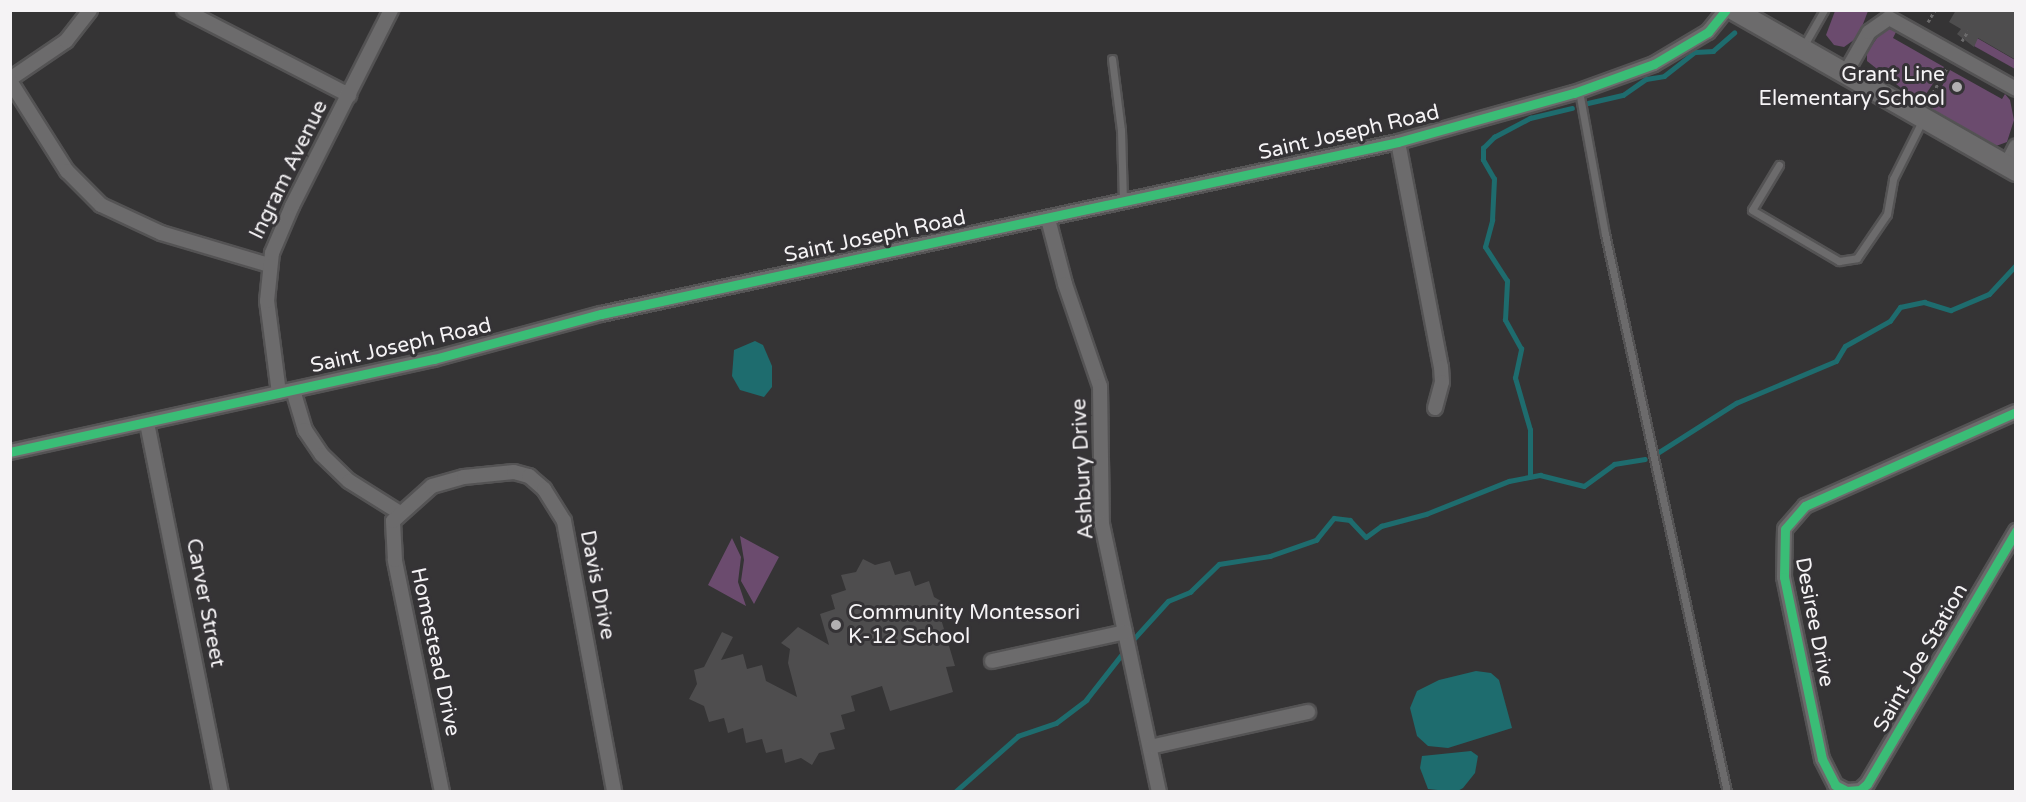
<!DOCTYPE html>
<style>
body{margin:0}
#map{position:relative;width:2026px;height:802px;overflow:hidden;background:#353435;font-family:"Varela Round",sans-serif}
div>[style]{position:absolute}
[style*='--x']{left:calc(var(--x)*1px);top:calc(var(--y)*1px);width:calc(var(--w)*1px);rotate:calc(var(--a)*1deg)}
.green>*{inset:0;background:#6b4b6e}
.water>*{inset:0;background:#1e6c6e}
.stream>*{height:4.5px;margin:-2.25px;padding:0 2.25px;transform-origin:2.25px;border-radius:2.25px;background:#1e6c6e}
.building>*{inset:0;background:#4e4d4e}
.path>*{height:3px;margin-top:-1.5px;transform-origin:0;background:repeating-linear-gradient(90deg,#6b6a6b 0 3px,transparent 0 6px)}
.roads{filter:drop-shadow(2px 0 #545354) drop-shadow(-2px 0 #545354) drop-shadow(0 2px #545354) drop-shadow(0 -2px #545354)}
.lane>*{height:7px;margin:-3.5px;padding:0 3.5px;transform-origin:3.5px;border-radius:3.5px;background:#6c6b6c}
.street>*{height:14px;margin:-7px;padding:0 7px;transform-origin:7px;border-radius:7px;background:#6c6b6c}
.secondary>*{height:20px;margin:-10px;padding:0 10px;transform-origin:10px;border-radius:10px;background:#6c6b6c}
.cycleway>*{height:9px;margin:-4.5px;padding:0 4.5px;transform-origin:4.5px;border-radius:4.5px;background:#3abd76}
.dots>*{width:16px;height:16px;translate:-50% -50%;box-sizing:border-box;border:3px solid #353336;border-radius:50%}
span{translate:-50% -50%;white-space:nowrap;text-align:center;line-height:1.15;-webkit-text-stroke:6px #353336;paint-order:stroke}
.poi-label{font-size:21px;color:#f5f3f5}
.right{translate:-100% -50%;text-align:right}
.left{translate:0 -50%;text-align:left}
.street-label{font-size:21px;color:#f5f3f5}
.frame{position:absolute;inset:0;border:12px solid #f5f3f5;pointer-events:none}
</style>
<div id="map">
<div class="green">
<div style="clip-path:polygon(1835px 11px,1868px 11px,1858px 37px,1844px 47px,1834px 45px,1826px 35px)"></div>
<div style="clip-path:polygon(1885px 27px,1896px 32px,1893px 38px,1944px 67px,1920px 103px,1867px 61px,1867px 52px)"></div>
<div style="clip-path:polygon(1977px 38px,2015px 60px,2015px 69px,1974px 46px)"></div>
<div style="clip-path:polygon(1950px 70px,2002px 99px,2005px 94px,2010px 100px,2014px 120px,2007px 142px,1996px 146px,1931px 109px)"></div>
<div style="clip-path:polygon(740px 536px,779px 557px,754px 604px,741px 581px,744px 560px)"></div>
<div style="clip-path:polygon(732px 538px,741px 557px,738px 582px,746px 606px,708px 585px)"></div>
</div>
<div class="water">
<div style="clip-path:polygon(755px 341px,763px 345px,772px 366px,772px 387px,764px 397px,740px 390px,732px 376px,734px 350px)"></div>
<div style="clip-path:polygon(1476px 671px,1491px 673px,1499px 680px,1512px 728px,1448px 748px,1428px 746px,1417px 736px,1410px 708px,1417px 691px,1439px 680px)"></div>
<div style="clip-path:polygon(1471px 751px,1478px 756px,1475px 773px,1463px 788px,1456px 792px,1428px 789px,1420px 768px,1422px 756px)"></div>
</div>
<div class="stream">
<div style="--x:1588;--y:103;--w:36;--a:-13"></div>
<div style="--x:1623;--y:95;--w:28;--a:-35"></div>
<div style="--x:1646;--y:79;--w:18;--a:-9"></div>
<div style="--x:1664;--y:76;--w:39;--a:-38"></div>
<div style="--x:1695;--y:52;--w:18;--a:-3"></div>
<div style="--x:1713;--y:51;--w:28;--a:-41"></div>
<div style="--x:1656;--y:454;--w:95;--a:-32.5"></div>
<div style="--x:1736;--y:403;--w:108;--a:-22.8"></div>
<div style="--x:1836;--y:361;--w:17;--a:-59"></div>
<div style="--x:1845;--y:346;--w:51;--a:-29.1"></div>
<div style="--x:1890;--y:321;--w:17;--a:-54"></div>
<div style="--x:1900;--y:307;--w:25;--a:-12"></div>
<div style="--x:1924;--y:302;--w:28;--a:17"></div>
<div style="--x:1951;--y:310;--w:41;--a:-22.8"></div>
<div style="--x:1989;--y:294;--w:40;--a:-47"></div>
<div style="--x:1530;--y:477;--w:47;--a:-90"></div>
<div style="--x:1530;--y:430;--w:54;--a:-106.1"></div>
<div style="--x:1515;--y:378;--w:30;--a:-78"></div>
<div style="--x:1521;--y:349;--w:33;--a:-119"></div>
<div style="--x:1505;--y:320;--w:39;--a:-87"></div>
<div style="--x:1507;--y:281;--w:40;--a:-122.9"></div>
<div style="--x:1485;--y:247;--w:28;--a:-75"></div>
<div style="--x:1492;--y:220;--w:41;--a:-87.2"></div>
<div style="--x:1494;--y:179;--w:22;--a:-120"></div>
<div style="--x:1483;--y:160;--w:12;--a:-90"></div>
<div style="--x:1483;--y:148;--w:16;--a:-45"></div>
<div style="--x:1494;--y:137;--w:41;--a:-27.8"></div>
<div style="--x:1530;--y:118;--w:43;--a:-13.4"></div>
<div style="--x:1131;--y:642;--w:55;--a:-47.9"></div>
<div style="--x:1168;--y:601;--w:24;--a:-22"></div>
<div style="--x:1190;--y:592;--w:40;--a:-44"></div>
<div style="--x:1219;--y:564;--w:52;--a:-8.9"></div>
<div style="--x:1270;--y:556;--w:49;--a:-19.2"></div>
<div style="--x:1316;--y:540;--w:28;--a:-51"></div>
<div style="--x:1334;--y:518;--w:16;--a:7"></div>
<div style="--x:1350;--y:520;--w:23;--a:47"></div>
<div style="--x:1366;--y:537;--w:19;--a:-36"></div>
<div style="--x:1381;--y:526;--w:47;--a:-14.9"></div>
<div style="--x:1426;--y:514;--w:89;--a:-21.7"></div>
<div style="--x:1509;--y:481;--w:32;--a:-11"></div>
<div style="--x:1540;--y:475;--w:45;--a:14"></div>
<div style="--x:1584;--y:486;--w:37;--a:-36"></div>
<div style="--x:1614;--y:464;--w:31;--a:-9"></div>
<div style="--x:955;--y:792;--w:84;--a:-41.6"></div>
<div style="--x:1018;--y:736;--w:40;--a:-18.9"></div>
<div style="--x:1056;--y:723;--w:38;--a:-37"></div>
<div style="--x:1086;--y:700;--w:65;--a:-51.9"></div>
</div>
<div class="building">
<div style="clip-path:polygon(1956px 10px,2016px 10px,2016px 60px,1978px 38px,1974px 47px,1957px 34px,1961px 29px,1949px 22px)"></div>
<div style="clip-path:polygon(863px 559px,875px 565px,890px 561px,895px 575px,910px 571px,915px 586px,929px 581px,934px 597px,948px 605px,941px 619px,955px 666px,946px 667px,953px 692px,890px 711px,882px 686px,851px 696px,855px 711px,841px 715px,845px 729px,830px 733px,835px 749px,819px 753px,812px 765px,801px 758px,785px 763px,782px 749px,766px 753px,762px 739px,746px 743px,743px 728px,728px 733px,724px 718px,709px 722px,704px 706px,689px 699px,697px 684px,694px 670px,704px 667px,722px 632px,733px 637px,721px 660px,743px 654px,747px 669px,762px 665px,766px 681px,797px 697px,788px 663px,790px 649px,781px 643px,798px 627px,829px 645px,820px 614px,835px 609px,831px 595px,846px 590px,841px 575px,856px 572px)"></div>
</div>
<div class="path">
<div style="--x:1928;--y:22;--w:14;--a:-60"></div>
<div style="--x:1962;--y:41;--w:12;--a:-59"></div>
<div style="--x:1927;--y:103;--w:40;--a:-60.3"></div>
</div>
<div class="roads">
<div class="lane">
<div style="--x:1803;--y:47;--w:43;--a:-60.4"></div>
<div style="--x:1112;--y:59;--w:72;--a:82.8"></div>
<div style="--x:1121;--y:130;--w:73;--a:88.4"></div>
<div style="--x:1579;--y:91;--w:145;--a:79.7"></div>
<div style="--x:1605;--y:234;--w:571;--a:77.67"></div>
<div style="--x:1779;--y:165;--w:52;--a:121"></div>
<div style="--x:1752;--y:210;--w:101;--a:30.4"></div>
<div style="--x:1839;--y:261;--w:18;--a:-9"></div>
<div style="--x:1857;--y:258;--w:53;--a:-55.7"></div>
<div style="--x:1887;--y:214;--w:36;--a:-80"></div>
<div style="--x:1893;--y:179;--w:65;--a:-63.4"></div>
</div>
<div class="street">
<div style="--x:184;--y:10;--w:186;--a:27.3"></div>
<div style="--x:1845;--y:74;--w:48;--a:-60.3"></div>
<div style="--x:1869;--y:32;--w:24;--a:-35"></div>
<div style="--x:1889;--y:18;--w:145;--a:29.2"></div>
<div style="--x:10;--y:79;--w:68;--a:-34.2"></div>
<div style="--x:66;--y:41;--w:39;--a:-52"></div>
<div style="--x:10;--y:81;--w:107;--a:57.7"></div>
<div style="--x:67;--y:171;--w:48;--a:45"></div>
<div style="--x:101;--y:205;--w:66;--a:25"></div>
<div style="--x:161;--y:233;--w:113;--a:16.5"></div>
<div style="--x:1398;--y:142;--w:229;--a:79.2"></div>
<div style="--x:1441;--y:367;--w:15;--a:86"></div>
<div style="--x:1442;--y:382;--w:27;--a:105"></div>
<div style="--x:2006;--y:166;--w:22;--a:-63"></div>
<div style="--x:1048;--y:219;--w:67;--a:75.3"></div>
<div style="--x:1065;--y:284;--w:108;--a:71.1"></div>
<div style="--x:1100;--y:386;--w:138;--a:89.2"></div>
<div style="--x:1102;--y:524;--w:274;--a:78"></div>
<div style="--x:293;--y:390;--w:42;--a:73.3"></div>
<div style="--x:305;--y:430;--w:30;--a:56"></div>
<div style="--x:322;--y:455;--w:37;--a:44"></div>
<div style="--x:349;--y:481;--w:60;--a:32.1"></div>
<div style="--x:279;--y:393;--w:93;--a:-97.4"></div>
<div style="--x:267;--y:301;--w:48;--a:-84.1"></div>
<div style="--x:272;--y:253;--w:51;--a:-66.9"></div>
<div style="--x:292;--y:206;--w:220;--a:-63.2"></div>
<div style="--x:2016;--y:412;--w:231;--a:156"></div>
<div style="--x:1805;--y:506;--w:30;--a:131"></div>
<div style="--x:1785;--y:529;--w:48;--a:91.2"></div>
<div style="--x:1784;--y:577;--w:186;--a:78.2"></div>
<div style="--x:1822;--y:759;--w:29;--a:63"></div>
<div style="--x:1835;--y:785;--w:13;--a:27"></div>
<div style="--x:1847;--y:791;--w:13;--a:-4"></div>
<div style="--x:1860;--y:790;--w:9;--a:-41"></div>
<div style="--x:1867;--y:784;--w:294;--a:-59.5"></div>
<div style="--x:147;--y:423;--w:376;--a:78.7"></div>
<div style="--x:10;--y:452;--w:434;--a:-12.4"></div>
<div style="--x:434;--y:359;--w:173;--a:-15.1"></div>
<div style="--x:601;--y:314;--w:815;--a:-12.18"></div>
<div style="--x:1398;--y:142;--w:183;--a:-15.6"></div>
<div style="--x:1574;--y:93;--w:85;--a:-19.9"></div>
<div style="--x:1654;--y:64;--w:63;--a:-30.7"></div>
<div style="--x:1708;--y:32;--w:28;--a:-51"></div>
<div style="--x:992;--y:661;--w:136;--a:-12.3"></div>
<div style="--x:1150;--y:747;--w:162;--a:-12.5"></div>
<div style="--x:442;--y:792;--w:237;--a:-101.5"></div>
<div style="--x:395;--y:560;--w:39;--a:-93"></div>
<div style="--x:393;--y:521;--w:52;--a:-41.9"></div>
<div style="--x:432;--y:486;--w:33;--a:-16"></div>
<div style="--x:464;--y:477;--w:50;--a:-5.7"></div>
<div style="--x:514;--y:472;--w:16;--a:15"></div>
<div style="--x:529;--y:476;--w:20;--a:41"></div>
<div style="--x:544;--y:489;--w:38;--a:58"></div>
<div style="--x:564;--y:521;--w:276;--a:79.5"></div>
</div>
<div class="secondary">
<div style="--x:1734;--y:10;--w:325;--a:29.7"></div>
</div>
</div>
<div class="cycleway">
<div style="--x:2016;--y:412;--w:231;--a:156"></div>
<div style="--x:1805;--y:506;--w:30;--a:131"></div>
<div style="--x:1785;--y:529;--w:48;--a:91.2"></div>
<div style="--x:1784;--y:577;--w:186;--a:78.2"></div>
<div style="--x:1822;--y:759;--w:29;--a:63"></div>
<div style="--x:1835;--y:785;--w:13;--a:27"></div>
<div style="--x:1847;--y:791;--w:13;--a:-4"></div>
<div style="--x:1860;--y:790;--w:9;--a:-41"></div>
<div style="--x:1867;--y:784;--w:294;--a:-59.5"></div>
<div style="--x:10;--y:452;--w:434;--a:-12.4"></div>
<div style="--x:434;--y:359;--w:173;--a:-15.1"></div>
<div style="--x:601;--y:314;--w:815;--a:-12.18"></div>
<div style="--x:1398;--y:142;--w:183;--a:-15.6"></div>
<div style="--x:1574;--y:93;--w:85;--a:-19.9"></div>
<div style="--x:1654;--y:64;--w:63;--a:-30.7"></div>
<div style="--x:1708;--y:32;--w:28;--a:-51"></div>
</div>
<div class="dots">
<div style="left:1957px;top:87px;background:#b2b0b2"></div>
<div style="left:836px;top:625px;background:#b2b0b2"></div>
</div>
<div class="poi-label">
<span class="right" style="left:1945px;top:87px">Grant Line<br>Elementary School</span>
<span class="left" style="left:848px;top:625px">Community Montessori<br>K-12 School</span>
</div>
<div class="street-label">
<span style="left:1349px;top:133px;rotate:-13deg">Saint Joseph Road</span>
<span style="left:289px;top:170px;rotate:-64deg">Ingram Avenue</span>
<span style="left:875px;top:237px;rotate:-12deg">Saint Joseph Road</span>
<span style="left:401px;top:346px;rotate:-13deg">Saint Joseph Road</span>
<span style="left:1083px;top:469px;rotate:-93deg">Ashbury Drive</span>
<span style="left:597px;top:585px;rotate:79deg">Davis Drive</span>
<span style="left:205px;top:603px;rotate:79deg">Carver Street</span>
<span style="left:1814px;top:622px;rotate:79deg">Desiree Drive</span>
<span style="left:435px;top:652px;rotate:78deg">Homestead Drive</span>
<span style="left:1921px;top:658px;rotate:-60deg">Saint Joe Station</span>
</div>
<div class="frame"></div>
</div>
